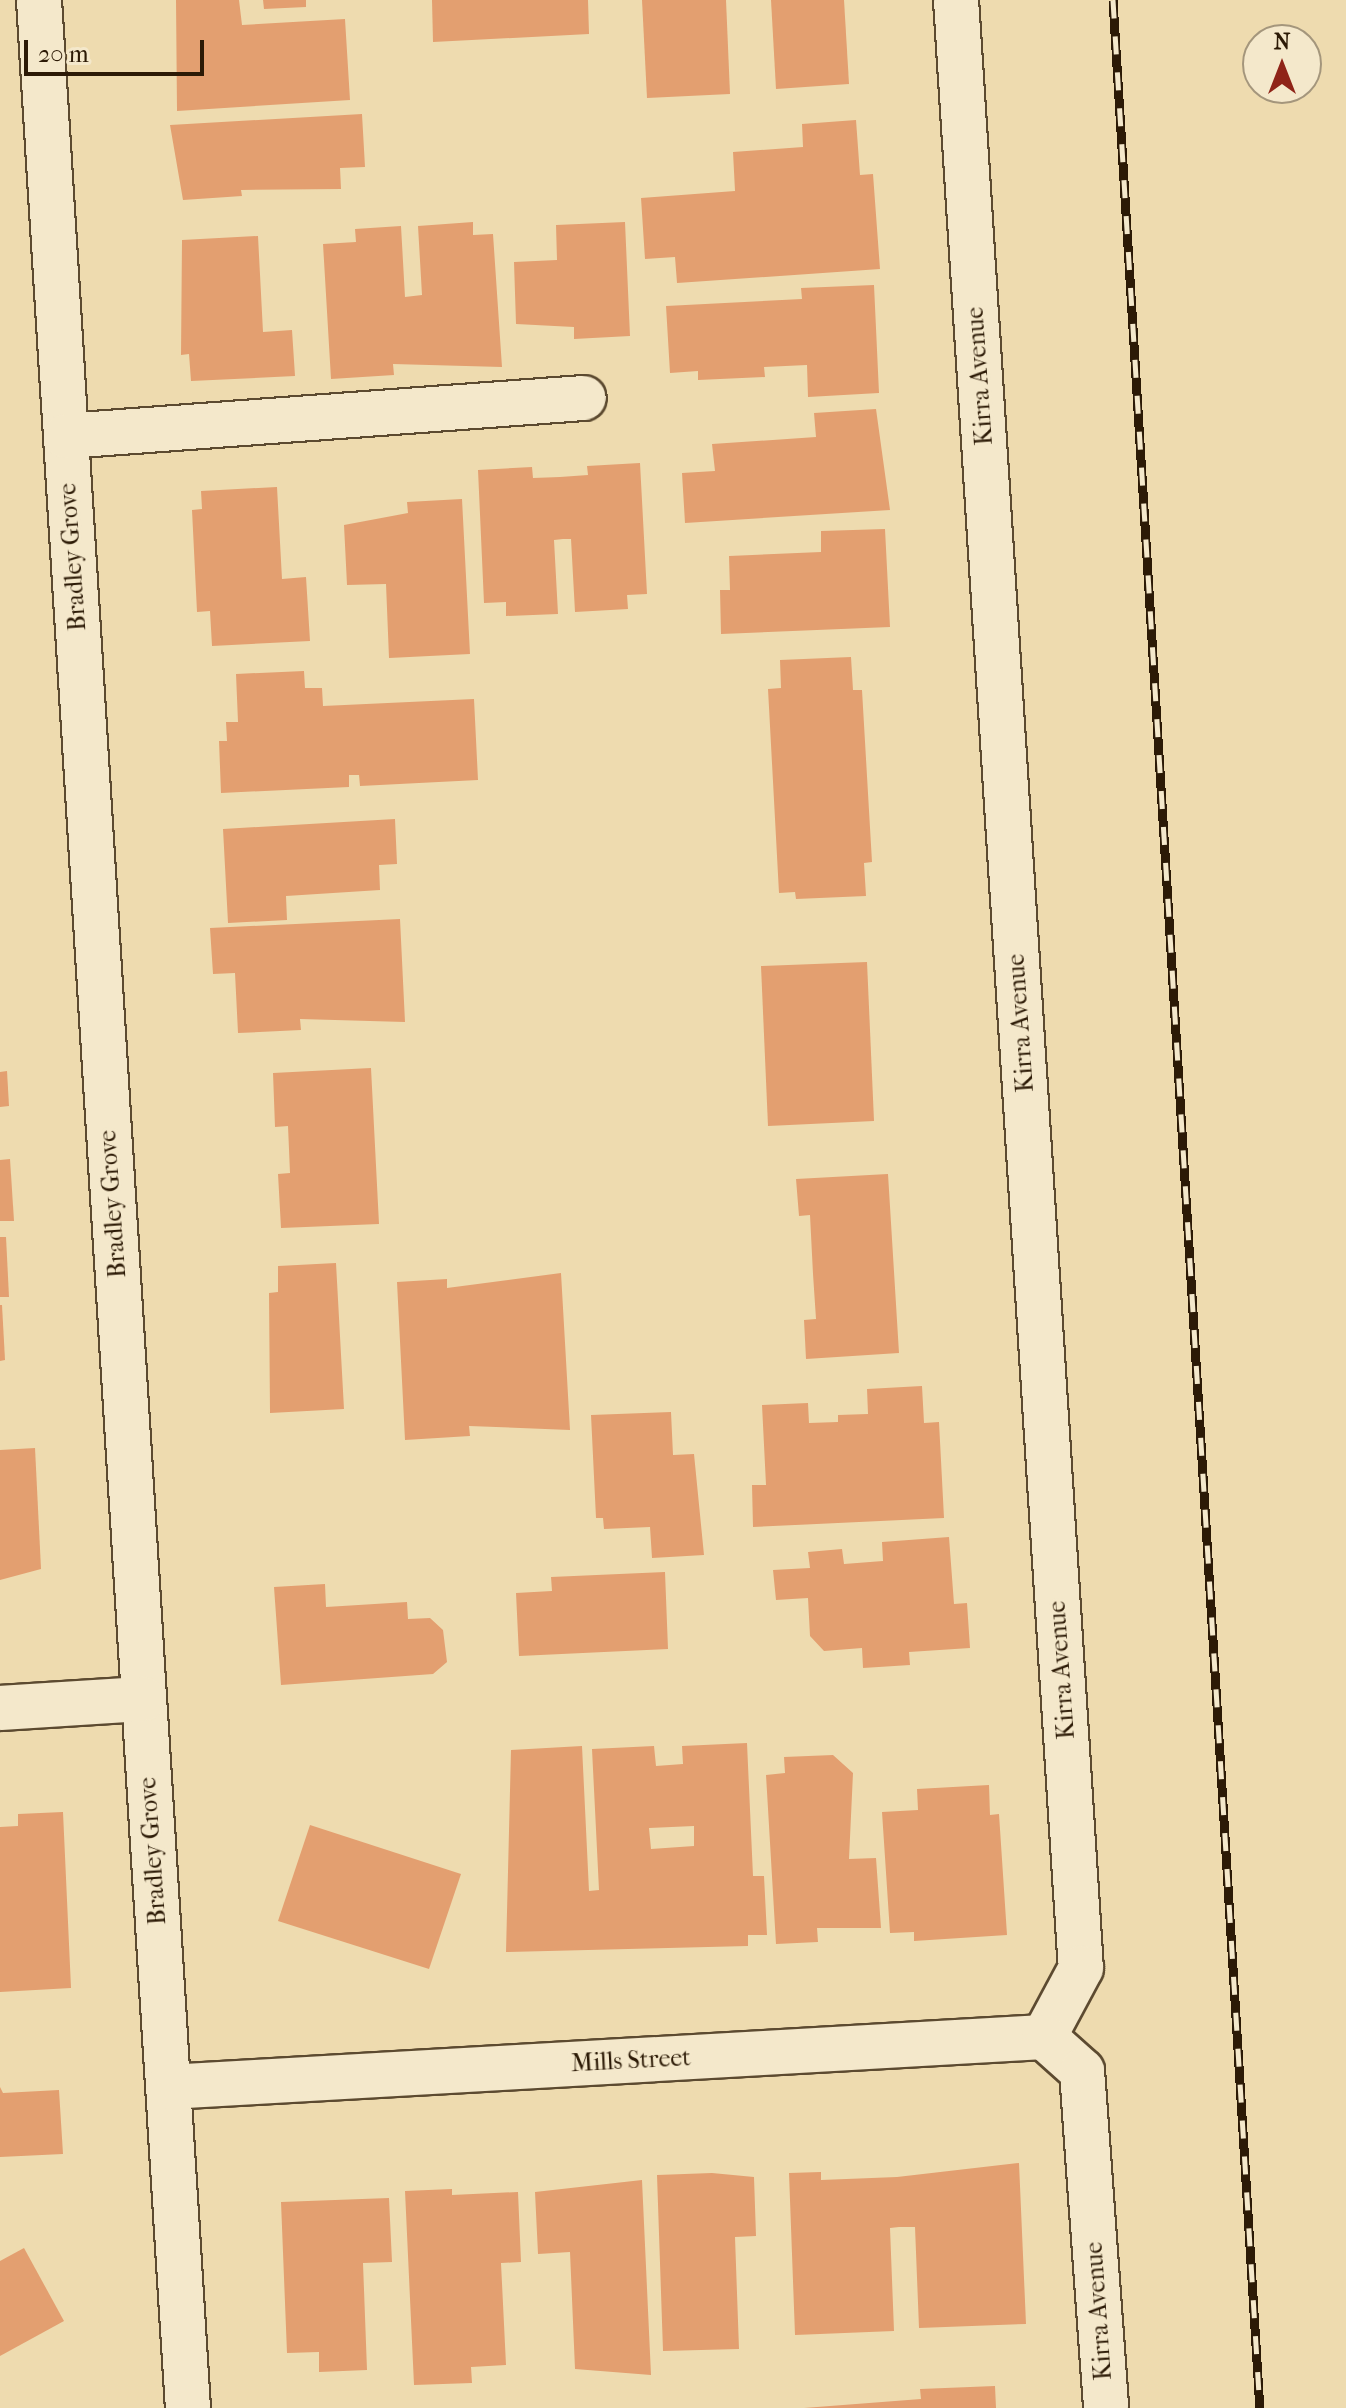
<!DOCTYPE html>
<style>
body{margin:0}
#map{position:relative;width:1346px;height:2408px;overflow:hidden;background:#eedbaf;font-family:"IM FELL French Canon",serif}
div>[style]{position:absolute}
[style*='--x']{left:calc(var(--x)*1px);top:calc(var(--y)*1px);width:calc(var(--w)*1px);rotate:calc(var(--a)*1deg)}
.building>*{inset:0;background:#e39f70}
.roads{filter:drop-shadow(2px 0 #5c4a30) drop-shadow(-2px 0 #5c4a30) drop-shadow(0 2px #5c4a30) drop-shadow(0 -2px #5c4a30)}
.minor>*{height:44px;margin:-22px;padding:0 22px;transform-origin:22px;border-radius:22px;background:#f4e8cb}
.rail>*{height:9px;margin-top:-4.5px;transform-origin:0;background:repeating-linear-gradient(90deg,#f4e8cb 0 18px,#2c1a06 0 36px);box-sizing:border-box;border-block:2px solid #2c1a06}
span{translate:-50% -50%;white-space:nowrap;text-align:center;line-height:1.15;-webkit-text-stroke:6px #f4e8cb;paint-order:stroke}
.street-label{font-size:24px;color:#2c1a06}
.north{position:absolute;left:1242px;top:24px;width:80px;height:80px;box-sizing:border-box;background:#f4e8cb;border:2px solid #a4967c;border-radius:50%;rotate:0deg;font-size:22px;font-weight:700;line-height:32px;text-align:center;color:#2c1a06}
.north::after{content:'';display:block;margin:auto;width:28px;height:36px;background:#8f2418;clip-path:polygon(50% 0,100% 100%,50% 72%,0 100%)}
.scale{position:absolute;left:24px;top:40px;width:180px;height:36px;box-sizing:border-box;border:4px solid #2c1a06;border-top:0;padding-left:10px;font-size:24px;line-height:28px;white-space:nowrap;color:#2c1a06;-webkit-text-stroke:6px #f4e8cb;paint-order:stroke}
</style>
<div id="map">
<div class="building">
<div style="clip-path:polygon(176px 0,239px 0,242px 25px,345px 19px,350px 100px,177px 111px)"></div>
<div style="clip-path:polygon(263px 0,306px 0,306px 7px,264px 9px)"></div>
<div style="clip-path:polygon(432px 0,588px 0,589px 34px,433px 42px)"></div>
<div style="clip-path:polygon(642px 0,726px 0,730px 94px,647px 98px)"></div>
<div style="clip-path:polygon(771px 0,844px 0,849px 84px,776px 89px)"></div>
<div style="clip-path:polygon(362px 114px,365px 167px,340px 168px,341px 189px,241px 190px,242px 196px,183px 200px,170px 125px)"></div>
<div style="clip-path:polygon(856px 120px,860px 175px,873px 174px,880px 269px,677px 283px,675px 257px,645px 259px,641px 198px,735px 191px,733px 152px,803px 147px,802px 124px)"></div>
<div style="clip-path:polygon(473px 222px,473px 235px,493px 234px,502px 367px,393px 364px,394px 375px,331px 379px,323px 244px,356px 242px,355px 229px,401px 226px,405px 297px,422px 295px,418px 226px)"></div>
<div style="clip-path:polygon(625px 222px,630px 336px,574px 339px,574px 327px,516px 324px,514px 262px,557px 260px,556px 225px)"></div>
<div style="clip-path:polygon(258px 236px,263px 332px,292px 330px,295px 376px,191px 381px,189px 354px,181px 355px,182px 240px)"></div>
<div style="clip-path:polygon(874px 285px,879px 393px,808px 397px,807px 365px,764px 367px,765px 377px,698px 380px,698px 371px,670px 373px,666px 306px,802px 299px,801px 288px)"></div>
<div style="clip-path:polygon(876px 409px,890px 510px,685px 523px,682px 473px,715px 471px,712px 444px,816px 437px,814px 413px)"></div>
<div style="clip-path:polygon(640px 463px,647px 594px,627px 595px,628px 609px,575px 612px,571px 539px,563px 539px,554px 540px,558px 614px,506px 616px,506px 602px,484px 603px,478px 470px,532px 467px,533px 478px,560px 477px,588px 475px,587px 466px)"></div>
<div style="clip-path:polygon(277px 487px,282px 579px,306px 577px,310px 641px,212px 646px,210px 611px,197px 612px,192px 510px,202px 509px,201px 491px)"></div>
<div style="clip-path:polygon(462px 499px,470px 654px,389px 658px,386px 584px,347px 585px,344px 525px,408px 513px,407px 502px)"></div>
<div style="clip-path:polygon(885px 529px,890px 627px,721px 634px,720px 590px,730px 590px,729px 556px,821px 552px,821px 531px)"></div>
<div style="clip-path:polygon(851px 657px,853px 690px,862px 690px,872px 862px,864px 863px,866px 896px,796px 899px,795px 892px,779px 893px,768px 689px,781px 688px,780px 660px)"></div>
<div style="clip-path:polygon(304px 671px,305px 688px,322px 688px,323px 706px,474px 699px,478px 780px,360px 786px,359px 775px,349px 775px,349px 787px,221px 793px,219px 741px,227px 741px,226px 722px,238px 722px,236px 674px)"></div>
<div style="clip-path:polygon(395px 819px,397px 864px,379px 865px,380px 890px,286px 896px,287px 920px,228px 923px,223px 829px)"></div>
<div style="clip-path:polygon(400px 919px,405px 1022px,300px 1019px,301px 1030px,238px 1033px,235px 973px,213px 974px,210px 928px)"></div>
<div style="clip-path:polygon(867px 962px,874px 1121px,768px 1126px,761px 966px)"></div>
<div style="clip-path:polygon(371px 1068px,379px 1224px,281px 1228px,278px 1174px,290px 1173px,288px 1126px,275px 1127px,273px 1073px)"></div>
<div style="clip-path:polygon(7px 1071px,9px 1106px,0 1107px,0 1072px)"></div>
<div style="clip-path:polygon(10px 1159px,14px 1221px,0 1221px,0 1160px)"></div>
<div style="clip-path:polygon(888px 1174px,899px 1353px,806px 1359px,804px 1320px,816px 1319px,813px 1274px,810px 1215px,799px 1216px,796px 1179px)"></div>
<div style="clip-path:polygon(0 1237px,6px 1237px,9px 1297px,0 1297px)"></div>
<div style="clip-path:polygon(336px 1263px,344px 1409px,270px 1413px,269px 1293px,278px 1292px,278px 1266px)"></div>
<div style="clip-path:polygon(561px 1273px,570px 1430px,469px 1426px,470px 1436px,405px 1440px,397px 1282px,447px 1279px,447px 1288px)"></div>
<div style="clip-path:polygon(0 1305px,2px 1305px,5px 1360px,0 1361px)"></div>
<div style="clip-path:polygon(922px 1386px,924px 1423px,939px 1422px,944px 1518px,753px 1527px,752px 1485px,766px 1485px,762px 1405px,808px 1403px,809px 1423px,838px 1422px,838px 1415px,868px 1414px,867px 1389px)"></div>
<div style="clip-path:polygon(671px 1412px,673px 1455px,694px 1454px,704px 1555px,652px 1558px,650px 1527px,604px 1529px,603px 1518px,596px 1518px,591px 1415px)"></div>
<div style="clip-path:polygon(35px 1448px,41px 1569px,0 1580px,0 1450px)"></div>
<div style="clip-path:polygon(949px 1537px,954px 1604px,967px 1603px,970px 1648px,909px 1652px,910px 1665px,863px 1668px,862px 1648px,824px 1651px,810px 1636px,808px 1598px,776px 1600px,773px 1570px,810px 1568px,808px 1552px,842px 1549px,844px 1564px,883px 1561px,882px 1542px)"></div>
<div style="clip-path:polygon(665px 1572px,668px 1649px,519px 1656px,516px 1593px,552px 1591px,551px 1577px)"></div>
<div style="clip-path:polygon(325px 1584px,326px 1607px,407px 1602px,408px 1619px,430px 1618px,443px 1630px,447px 1662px,433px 1674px,281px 1685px,274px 1587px)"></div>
<div style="clip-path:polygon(evenodd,747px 1743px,753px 1876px,764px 1876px,767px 1935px,748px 1935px,748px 1946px,506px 1952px,511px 1750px,582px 1746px,589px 1891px,599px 1890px,592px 1749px,654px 1746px,656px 1766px,683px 1764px,682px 1746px,747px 1743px,694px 1826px,694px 1846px,651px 1849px,649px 1828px,694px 1826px)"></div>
<div style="clip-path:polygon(833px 1755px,853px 1773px,849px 1859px,876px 1858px,881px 1928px,817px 1928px,818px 1942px,776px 1944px,766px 1775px,785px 1773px,784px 1757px)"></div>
<div style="clip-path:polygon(989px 1785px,990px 1815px,999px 1814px,1007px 1935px,914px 1941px,914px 1932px,890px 1933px,882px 1812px,918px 1810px,917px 1789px)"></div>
<div style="clip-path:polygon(63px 1812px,71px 1988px,0 1992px,0 1827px,18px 1826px,18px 1814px)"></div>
<div style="clip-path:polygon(310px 1825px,461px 1874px,429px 1969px,278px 1921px)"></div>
<div style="clip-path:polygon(0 2087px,3px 2093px,59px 2090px,63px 2154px,0 2157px)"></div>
<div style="clip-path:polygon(1019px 2163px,1026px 2324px,919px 2328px,915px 2227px,899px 2227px,890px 2228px,894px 2331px,795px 2335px,789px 2173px,821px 2172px,821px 2180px,897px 2177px)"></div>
<div style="clip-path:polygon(712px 2173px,754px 2177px,756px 2236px,735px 2237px,739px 2349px,663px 2351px,657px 2175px)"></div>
<div style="clip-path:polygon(642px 2180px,651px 2375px,575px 2369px,570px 2252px,538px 2254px,535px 2192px)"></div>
<div style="clip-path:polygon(452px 2189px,452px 2195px,518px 2192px,521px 2262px,501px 2263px,506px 2365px,471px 2367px,472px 2383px,414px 2385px,405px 2191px)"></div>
<div style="clip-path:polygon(389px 2198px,392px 2262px,363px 2263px,367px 2370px,319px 2372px,319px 2352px,287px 2353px,281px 2202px)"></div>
<div style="clip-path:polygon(24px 2248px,64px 2321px,0 2356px,0 2261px)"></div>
<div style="clip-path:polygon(995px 2386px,996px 2408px,804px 2408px,921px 2399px,920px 2389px)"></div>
</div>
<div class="roads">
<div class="minor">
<div style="--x:39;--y:0;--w:2413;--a:86.46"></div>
<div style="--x:956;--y:0;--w:1972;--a:86.37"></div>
<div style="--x:1081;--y:1968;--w:78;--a:118.2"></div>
<div style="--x:66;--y:436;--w:519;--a:-4.2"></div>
<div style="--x:0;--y:1708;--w:144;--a:-3.6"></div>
<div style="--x:168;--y:2087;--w:877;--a:-3.27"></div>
<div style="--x:1044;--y:2037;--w:51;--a:41.8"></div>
<div style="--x:1082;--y:2071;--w:338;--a:85.9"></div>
</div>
</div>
<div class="rail">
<div style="--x:1113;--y:0;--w:2412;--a:86.51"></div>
</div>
<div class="street-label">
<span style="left:980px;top:376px;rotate:-94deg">Kirra Avenue</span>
<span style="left:73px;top:557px;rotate:-94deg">Bradley Grove</span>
<span style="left:1021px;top:1023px;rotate:-94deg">Kirra Avenue</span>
<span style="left:113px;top:1204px;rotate:-94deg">Bradley Grove</span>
<span style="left:1062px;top:1670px;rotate:-94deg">Kirra Avenue</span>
<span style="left:153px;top:1851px;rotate:-94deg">Bradley Grove</span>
<span style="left:631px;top:2061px;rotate:-3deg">Mills Street</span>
<span style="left:1099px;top:2311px;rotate:-94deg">Kirra Avenue</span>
</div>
<div class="north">N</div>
<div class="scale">20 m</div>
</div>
